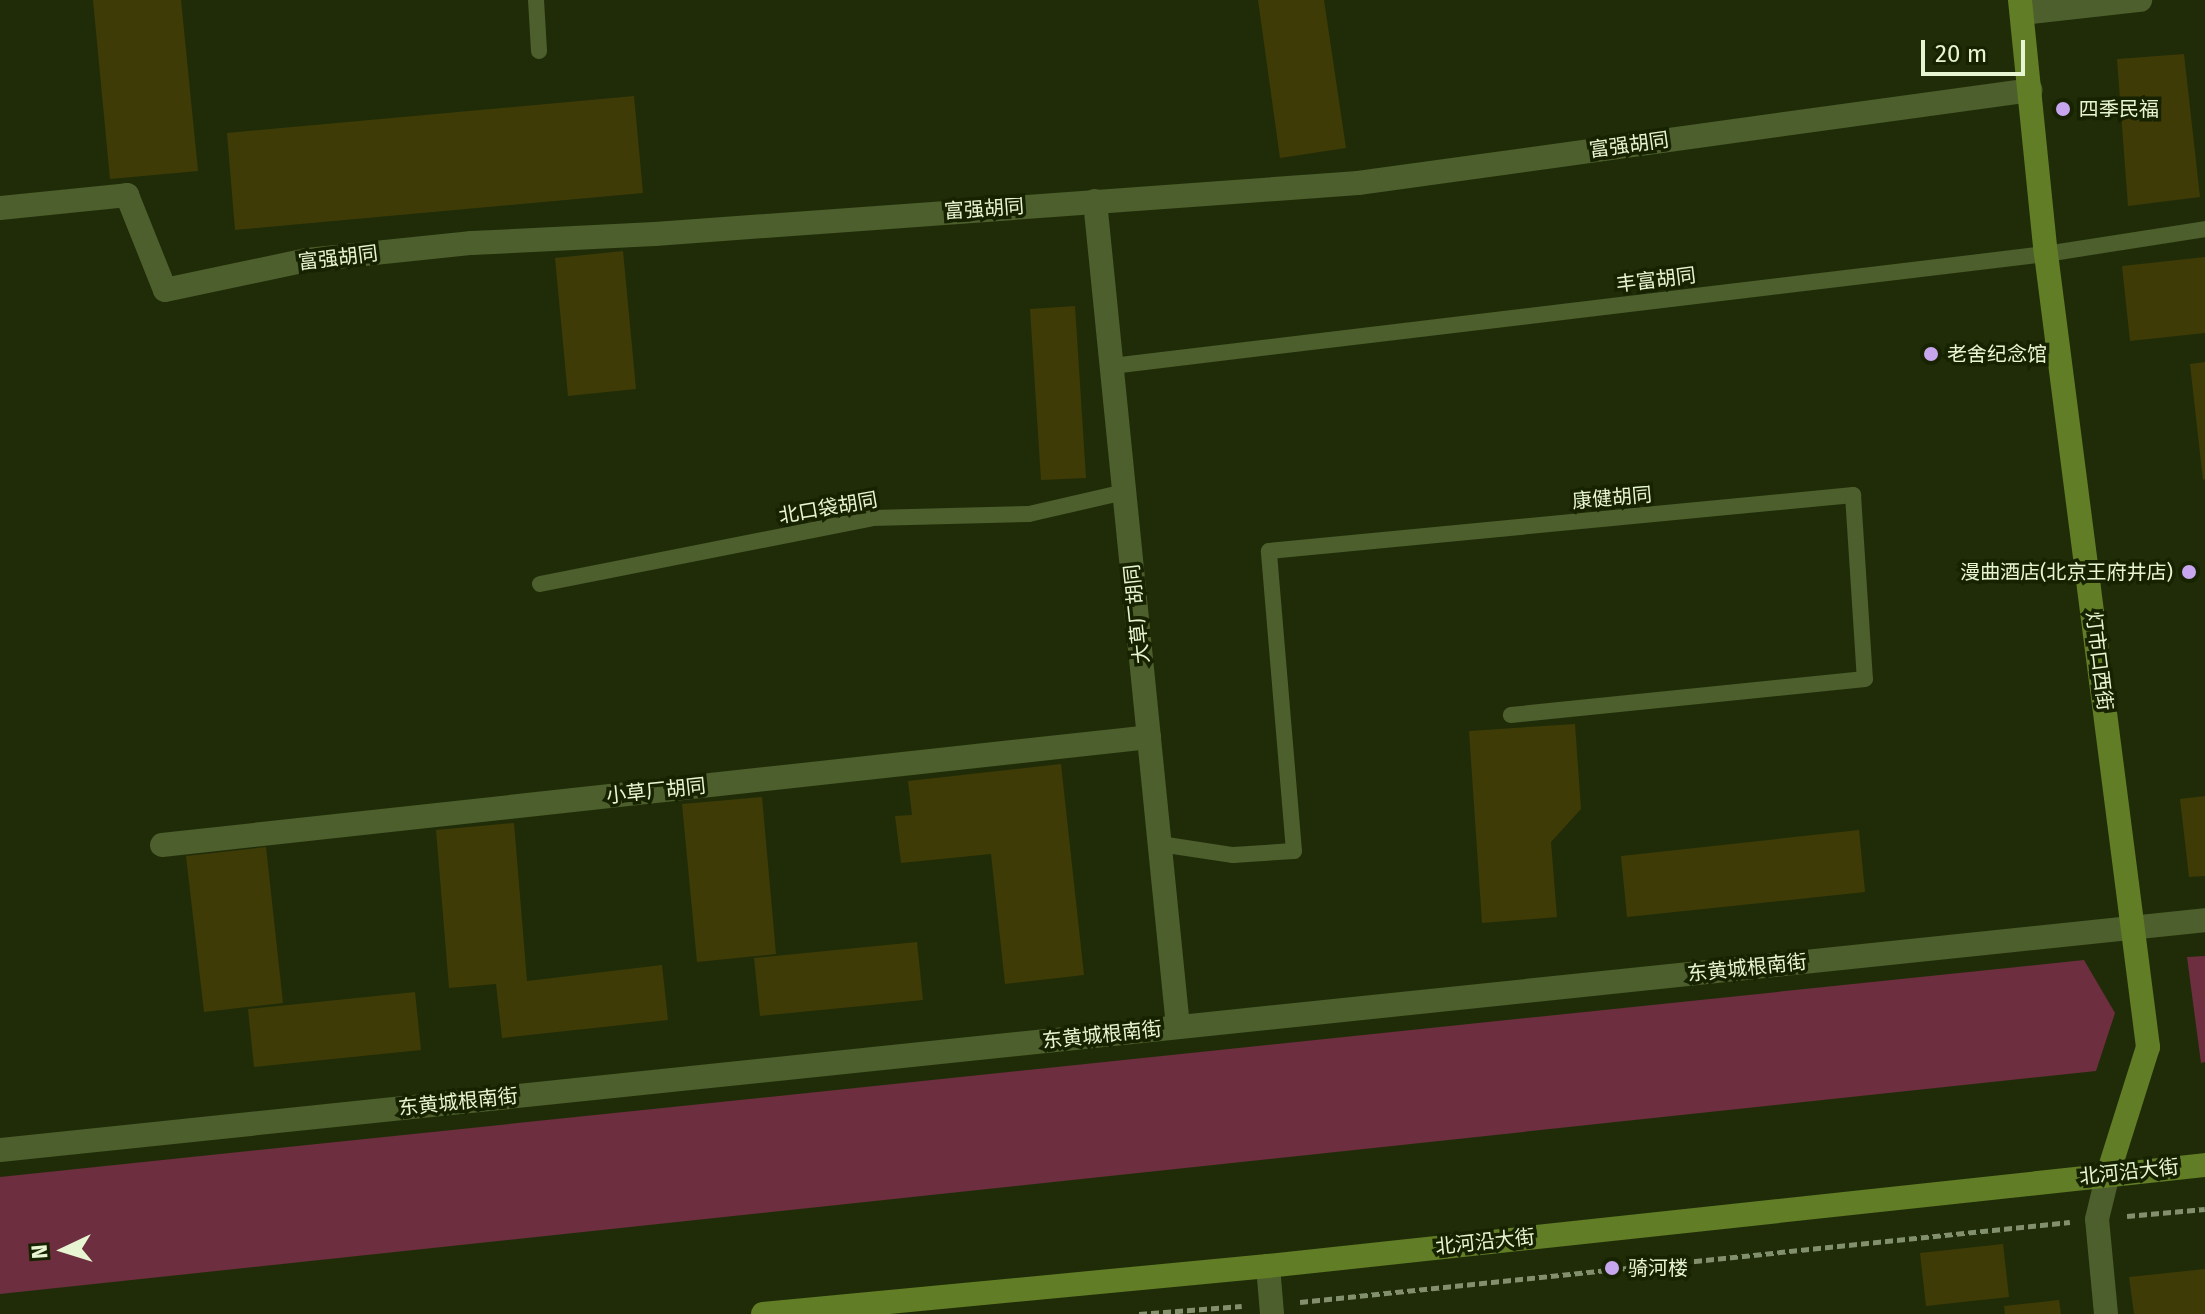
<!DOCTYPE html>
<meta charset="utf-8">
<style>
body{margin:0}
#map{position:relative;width:2205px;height:1314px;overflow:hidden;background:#202c08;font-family:"Fira Sans","Noto Sans SC",sans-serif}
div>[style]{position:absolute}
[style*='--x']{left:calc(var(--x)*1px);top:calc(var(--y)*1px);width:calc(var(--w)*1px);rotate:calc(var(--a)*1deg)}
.green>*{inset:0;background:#6d2e3f}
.building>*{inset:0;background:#3e3b07}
.path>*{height:5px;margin-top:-2.5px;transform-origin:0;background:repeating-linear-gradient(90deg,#83906d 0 8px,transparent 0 12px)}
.lane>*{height:16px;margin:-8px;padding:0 8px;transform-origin:8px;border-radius:8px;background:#4c5f2c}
.street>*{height:24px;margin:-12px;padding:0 12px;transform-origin:12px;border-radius:12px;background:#4c5f2c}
.secondary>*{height:24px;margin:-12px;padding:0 12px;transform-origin:12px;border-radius:12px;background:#617d25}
.dots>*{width:22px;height:22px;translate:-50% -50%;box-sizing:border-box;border:4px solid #172200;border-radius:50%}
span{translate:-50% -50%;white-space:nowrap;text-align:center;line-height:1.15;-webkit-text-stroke:7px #172200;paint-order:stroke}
.poi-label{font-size:20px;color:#e7f5d2}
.left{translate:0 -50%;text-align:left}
.right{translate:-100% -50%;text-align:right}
.street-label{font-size:20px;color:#e7f5d2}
.north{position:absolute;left:24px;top:1210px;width:80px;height:80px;-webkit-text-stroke:6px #172200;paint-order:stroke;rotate:266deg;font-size:22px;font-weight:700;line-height:32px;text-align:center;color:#e7f5d2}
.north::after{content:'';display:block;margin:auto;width:28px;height:36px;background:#e7f5d2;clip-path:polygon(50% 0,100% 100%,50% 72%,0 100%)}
.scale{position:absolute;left:1921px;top:40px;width:104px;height:36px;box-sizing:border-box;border:4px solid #e7f5d2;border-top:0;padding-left:10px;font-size:24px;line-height:28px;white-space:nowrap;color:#e7f5d2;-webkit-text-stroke:6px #172200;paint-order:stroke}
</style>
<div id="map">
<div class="green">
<div style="clip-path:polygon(2205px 956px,2205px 1062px,2201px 1063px,2187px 957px)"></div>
<div style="clip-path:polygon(2084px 960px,2115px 1013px,2096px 1071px,0 1294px,0 1177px)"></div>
</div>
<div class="building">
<div style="clip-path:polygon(93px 0,181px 0,198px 171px,110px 179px)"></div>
<div style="clip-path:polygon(1258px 0,1324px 0,1346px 148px,1280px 158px)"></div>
<div style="clip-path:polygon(2184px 54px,2200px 197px,2128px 206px,2117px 59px)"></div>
<div style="clip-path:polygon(634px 96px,643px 193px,235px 230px,227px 133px)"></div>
<div style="clip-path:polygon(623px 251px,636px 389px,568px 396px,555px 258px)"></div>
<div style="clip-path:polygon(2205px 257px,2205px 333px,2130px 341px,2122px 266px)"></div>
<div style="clip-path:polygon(1075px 306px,1086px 478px,1041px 480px,1030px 309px)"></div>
<div style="clip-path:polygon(2205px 362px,2205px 479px,2203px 480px,2190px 364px)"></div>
<div style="clip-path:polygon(1575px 724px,1581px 809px,1551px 842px,1557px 917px,1482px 923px,1469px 731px)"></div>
<div style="clip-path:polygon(1061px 764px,1084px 975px,1005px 984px,991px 854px,901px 863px,895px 816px,912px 815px,908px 781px)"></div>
<div style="clip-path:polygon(2205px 796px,2205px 876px,2189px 877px,2180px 799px)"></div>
<div style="clip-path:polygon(762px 797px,776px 954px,697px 962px,682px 804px)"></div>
<div style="clip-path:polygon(514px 823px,527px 981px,662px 965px,668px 1020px,502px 1038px,496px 984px,449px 988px,436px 830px)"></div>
<div style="clip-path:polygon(1859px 830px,1865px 892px,1627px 917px,1621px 856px)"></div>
<div style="clip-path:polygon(266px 847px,283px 1003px,204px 1012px,186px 856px)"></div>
<div style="clip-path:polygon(917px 942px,923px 1000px,760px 1016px,754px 958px)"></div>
<div style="clip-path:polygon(415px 992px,421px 1050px,254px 1067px,248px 1009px)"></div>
<div style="clip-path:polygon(2003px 1244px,2009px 1297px,1926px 1306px,1920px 1253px)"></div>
<div style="clip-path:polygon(2205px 1269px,2205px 1314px,2134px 1314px,2129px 1277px)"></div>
<div style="clip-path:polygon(2059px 1300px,2061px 1314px,2005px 1314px,2004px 1306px)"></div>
</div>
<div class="path">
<div style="--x:2127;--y:1216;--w:78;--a:-5.1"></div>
<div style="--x:1300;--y:1302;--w:774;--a:-5.93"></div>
<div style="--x:1139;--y:1314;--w:103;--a:-4.4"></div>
</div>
<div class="lane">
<div style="--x:536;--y:0;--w:51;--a:86.6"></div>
<div style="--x:1112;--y:366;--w:941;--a:-6.84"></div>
<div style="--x:2046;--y:254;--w:161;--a:-8.9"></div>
<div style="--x:540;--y:584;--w:338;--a:-11.2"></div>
<div style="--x:872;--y:518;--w:157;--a:-1.5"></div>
<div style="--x:1029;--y:514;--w:98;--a:-13"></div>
<div style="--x:1160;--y:844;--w:74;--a:8.6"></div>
<div style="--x:1233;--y:855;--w:61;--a:-3.8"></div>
<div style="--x:1294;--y:851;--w:301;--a:-94.8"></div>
<div style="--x:1269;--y:551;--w:587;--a:-5.48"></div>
<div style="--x:1853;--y:495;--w:184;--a:86.3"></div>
<div style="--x:1865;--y:679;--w:356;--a:174.2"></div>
</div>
<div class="street">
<div style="--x:2022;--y:13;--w:119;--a:-6.3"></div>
<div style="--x:1095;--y:201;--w:830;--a:84.26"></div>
<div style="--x:0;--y:208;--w:128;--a:-5.8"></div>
<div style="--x:127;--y:195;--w:102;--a:68.2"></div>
<div style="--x:165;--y:290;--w:145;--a:-11.9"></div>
<div style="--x:307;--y:260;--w:166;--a:-5.9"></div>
<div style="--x:472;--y:243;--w:183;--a:-2.8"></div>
<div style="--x:655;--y:234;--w:705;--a:-4.15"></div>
<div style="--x:1358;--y:183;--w:679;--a:-7.87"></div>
<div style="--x:162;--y:845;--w:993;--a:-6.24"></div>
<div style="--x:0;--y:1150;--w:2217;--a:-5.95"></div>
<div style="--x:1268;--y:1266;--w:48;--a:85.2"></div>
<div style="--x:2106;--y:1314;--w:95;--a:-95.4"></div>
<div style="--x:2097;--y:1219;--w:46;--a:-76.3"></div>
</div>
<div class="secondary">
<div style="--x:2020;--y:0;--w:255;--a:84.2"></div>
<div style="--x:2046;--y:254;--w:800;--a:82.67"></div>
<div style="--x:2148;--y:1047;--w:133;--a:107.5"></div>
<div style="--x:763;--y:1314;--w:507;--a:-5.43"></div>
<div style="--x:1268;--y:1266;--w:942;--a:-6.15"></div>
</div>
<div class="dots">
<div style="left:2063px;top:109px;background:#c8a6ef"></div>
<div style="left:1931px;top:354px;background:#c8a6ef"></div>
<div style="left:2189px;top:572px;background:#c8a6ef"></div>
<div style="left:1612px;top:1268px;background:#c8a6ef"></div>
</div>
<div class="poi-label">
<span class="left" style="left:2079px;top:109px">四季民福</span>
<span class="left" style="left:1947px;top:354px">老舍纪念馆</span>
<span class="right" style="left:2173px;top:572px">漫曲酒店(北京王府井店)</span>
<span class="left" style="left:1628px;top:1268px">骑河楼</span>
</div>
<div class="street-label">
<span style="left:1629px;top:145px;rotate:-8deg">富强胡同</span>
<span style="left:984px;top:209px;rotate:-4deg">富强胡同</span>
<span style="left:338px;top:258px;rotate:-7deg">富强胡同</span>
<span style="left:1656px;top:280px;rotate:-7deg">丰富胡同</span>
<span style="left:1612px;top:498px;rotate:-5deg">康健胡同</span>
<span style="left:828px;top:508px;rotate:-10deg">北口袋胡同</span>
<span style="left:1137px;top:614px;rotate:-96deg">大草厂胡同</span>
<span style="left:2099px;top:661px;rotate:83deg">灯市口西街</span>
<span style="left:656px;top:791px;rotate:-6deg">小草厂胡同</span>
<span style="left:1747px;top:968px;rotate:-6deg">东黄城根南街</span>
<span style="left:1102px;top:1035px;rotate:-6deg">东黄城根南街</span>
<span style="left:458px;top:1102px;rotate:-6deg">东黄城根南街</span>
<span style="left:2129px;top:1172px;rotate:-6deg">北河沿大街</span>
<span style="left:1485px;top:1242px;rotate:-6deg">北河沿大街</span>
</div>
<div class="north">N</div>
<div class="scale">20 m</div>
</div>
